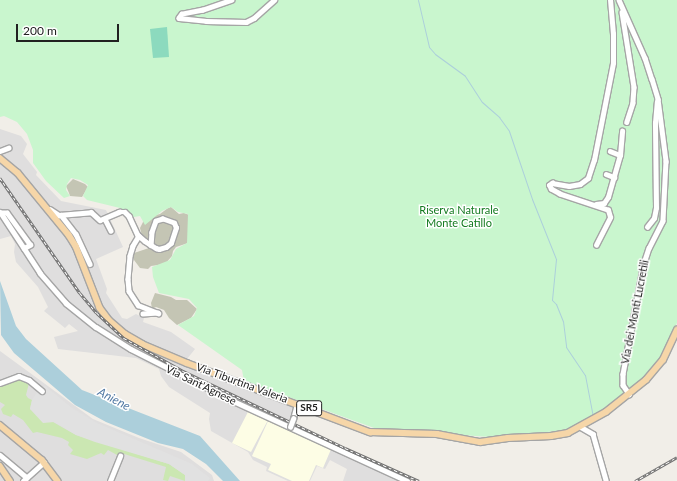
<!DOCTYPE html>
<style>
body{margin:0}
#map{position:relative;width:677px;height:481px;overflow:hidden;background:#f1eee8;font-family:Lato,sans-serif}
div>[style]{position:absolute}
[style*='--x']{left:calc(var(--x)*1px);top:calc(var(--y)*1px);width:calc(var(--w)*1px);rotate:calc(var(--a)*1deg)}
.residential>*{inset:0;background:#dfdede}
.education>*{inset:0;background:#fdfde5}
.construction>*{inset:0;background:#c4c5b4}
.grass>*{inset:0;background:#cbe7b2}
.park>*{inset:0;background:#c9f6ce}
.pitch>*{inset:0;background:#8cdabe}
.parking>*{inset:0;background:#e1e1e1}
.water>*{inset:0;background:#accfdb}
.stream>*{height:1px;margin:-0.5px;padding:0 0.5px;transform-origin:0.5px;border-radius:0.5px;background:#accfdb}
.roads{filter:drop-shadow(1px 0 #a5a5a5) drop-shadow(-1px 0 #a5a5a5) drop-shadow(0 1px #a5a5a5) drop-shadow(0 -1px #a5a5a5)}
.minor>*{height:4.5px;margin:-2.25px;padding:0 2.25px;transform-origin:2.25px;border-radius:2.25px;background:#fff}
.major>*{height:5.5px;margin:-2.75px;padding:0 2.75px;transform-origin:2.75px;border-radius:2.75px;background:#f6d6a8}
.rail>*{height:2.5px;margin-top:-1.25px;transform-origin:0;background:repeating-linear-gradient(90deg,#fff 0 3px,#6f6f6f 0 6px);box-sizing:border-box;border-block:1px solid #6f6f6f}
.bridges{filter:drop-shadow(1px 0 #a5a5a5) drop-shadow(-1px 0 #a5a5a5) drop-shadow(0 1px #a5a5a5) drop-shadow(0 -1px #a5a5a5)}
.minor-bridge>*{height:4.5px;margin:-2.25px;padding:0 2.25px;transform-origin:2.25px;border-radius:2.25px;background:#fff}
span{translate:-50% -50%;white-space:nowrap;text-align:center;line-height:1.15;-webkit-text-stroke:3px #fff;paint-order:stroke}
.shield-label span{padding:1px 3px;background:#fff;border:1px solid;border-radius:3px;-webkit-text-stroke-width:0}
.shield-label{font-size:10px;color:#212121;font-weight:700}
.park-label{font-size:11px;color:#137a1f}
.street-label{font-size:11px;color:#212121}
.water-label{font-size:12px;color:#5078a3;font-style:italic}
.scale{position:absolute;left:16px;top:24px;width:103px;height:18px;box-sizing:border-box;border:2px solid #212121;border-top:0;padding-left:5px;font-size:12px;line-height:14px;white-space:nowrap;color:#212121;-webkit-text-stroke:3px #fff;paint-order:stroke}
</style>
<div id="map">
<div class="residential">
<div style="clip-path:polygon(0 129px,21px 136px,27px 144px,23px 154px,37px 172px,36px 175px,61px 201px,106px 210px,123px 247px,96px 259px,107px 289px,106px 293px,122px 318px,127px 319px,136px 314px,144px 318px,143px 322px,171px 332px,195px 349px,187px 359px,187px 363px,299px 404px,292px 428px,407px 481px,343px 481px,347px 469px,330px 460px,325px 469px,317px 466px,310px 481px,288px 481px,266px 471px,267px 467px,253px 460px,248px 452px,211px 431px,209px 419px,210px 413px,169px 387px,161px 376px,159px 369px,136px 358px,58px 349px,54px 337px,78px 331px,69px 324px,65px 328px,44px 311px,48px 307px,38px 287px,16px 262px,14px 252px,15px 244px,11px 236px,0 239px)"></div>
<div style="clip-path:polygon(0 351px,93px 419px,139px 438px,181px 452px,212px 475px,214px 481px,0 481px)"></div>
</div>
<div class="education">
<div style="clip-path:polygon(249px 410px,268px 420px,251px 452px,232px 443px)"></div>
<div style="clip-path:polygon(269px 419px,332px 447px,323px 468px,316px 465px,309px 481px,292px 481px,268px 470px,271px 464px,252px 456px)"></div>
</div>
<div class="construction">
<div style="clip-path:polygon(73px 179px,85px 184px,88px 187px,82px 197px,70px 196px,69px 193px,66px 186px)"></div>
<div style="clip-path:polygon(171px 207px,179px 214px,184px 213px,189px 215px,188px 243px,176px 247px,173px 251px,172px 256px,165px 264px,151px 266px,148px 269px,140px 268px,134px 260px,134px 253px,149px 248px,146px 239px,142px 236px,140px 228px,144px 220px,148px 217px,160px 214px,168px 208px)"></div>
<div style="clip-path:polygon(155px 293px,171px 297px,176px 300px,187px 300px,197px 309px,191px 318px,177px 325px,169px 318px,164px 310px,156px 307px,152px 309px,151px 303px)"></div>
</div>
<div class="grass">
<div style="clip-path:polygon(17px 379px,29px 383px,26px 395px,28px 398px,32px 400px,30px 409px,76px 435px,169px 464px,185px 475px,185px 481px,170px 476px,168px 481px,163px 480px,166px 467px,121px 453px,117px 455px,108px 450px,104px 455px,101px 453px,87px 459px,70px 454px,73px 450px,68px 445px,69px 442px,62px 438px,37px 432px,33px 433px,23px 420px,13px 414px,11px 417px,3px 414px,1px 409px,5px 405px,0 402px,0 385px)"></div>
</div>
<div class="park">
<div style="clip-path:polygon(0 0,677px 0,677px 323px,657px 364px,641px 381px,613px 404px,569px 430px,490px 437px,377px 429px,244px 381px,242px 370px,178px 325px,194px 316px,197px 308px,189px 299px,159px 293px,153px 277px,152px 267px,170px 260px,176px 249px,187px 243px,188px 214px,178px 212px,171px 207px,162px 211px,145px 225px,140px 216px,134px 217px,120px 208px,87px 200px,83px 196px,88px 185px,80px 180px,71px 178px,67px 184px,66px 190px,70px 196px,64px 198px,46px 181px,33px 163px,33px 150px,27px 134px,17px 122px,4px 116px,0 117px)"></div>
</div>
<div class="pitch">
<div style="clip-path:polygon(167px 27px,169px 57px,153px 58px,150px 29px)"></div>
</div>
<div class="parking">
<div style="clip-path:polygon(45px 386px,72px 408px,97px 423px,192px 464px,210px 478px,208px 481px,185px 481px,185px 475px,169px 464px,95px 442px,76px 435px,54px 422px,43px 423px,30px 409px,32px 400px,38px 391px)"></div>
</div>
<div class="water">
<div style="clip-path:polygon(0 281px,16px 326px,26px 339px,82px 390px,200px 436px,240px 481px,223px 481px,206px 464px,183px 449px,158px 443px,106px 422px,75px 405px,14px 353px,1px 335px)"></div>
</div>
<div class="stream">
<div style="--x:418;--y:0;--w:48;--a:76.8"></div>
<div style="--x:429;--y:47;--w:9;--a:49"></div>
<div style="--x:435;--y:54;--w:37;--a:36"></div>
<div style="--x:465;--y:76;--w:31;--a:57"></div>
<div style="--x:482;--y:102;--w:23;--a:41"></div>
<div style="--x:499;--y:117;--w:17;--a:54"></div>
<div style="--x:509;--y:131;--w:72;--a:71.3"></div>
<div style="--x:532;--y:199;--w:65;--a:68.2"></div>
<div style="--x:556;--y:259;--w:41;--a:95.6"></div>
<div style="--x:552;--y:300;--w:6;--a:45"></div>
<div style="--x:556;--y:304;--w:18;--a:68"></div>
<div style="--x:563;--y:321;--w:26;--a:83"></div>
<div style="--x:566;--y:347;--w:34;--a:56"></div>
<div style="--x:585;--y:375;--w:43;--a:79.2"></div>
</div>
<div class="roads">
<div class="minor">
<div style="--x:232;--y:0;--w:31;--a:161"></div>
<div style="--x:203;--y:10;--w:21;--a:169"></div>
<div style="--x:182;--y:14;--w:5;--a:127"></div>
<div style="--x:179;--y:18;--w:27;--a:6"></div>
<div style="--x:206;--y:21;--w:40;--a:1.4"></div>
<div style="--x:246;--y:22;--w:9;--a:-27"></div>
<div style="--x:254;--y:18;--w:27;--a:-42"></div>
<div style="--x:619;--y:0;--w:64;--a:65.9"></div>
<div style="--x:645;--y:58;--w:22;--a:72"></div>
<div style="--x:652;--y:79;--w:21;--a:73"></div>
<div style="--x:658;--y:99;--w:63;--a:82.6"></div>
<div style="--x:666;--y:161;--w:60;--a:92.9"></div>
<div style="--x:663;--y:221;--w:30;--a:117"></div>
<div style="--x:649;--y:248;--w:16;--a:108"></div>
<div style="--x:644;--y:263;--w:113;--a:100.7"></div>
<div style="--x:623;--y:374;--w:11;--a:90"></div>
<div style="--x:623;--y:385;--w:11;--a:56"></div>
<div style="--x:622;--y:12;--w:76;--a:80.9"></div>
<div style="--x:634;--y:87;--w:16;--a:94"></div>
<div style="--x:633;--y:103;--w:20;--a:108"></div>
<div style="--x:0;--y:151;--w:9;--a:-21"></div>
<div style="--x:610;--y:151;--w:11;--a:22"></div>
<div style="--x:606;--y:174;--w:9;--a:21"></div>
<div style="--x:596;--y:204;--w:8;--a:-7"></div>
<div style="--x:604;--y:203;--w:7;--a:-56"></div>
<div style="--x:608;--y:197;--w:44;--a:-74.1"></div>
<div style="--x:620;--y:155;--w:24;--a:-85"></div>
<div style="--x:50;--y:209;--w:11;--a:34"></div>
<div style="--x:59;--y:215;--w:32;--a:-5"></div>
<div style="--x:91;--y:212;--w:12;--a:42"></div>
<div style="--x:100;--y:220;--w:21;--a:-23"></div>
<div style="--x:119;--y:212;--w:6;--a:0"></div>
<div style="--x:125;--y:212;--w:6;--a:45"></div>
<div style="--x:129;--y:216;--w:21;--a:65"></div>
<div style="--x:138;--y:235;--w:9;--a:41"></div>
<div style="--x:145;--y:241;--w:7;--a:34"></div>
<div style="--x:151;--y:245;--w:6;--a:31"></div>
<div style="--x:156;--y:248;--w:3;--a:18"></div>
<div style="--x:159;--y:249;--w:7;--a:-16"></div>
<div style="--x:166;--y:247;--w:6;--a:-39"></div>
<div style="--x:171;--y:243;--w:16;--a:-72"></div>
<div style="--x:176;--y:228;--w:5;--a:-112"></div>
<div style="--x:174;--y:223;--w:12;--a:-160"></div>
<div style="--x:163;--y:219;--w:7;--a:164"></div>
<div style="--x:156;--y:221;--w:12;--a:110"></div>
<div style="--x:152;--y:232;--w:13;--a:94"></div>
<div style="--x:0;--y:212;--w:1;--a:45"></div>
<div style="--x:1;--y:213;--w:42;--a:56.7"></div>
<div style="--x:24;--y:248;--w:7;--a:-27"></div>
<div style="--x:30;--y:245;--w:39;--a:-126"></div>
<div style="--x:7;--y:213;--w:6;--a:180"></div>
<div style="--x:61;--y:215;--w:24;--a:52"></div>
<div style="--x:76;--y:234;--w:33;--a:65"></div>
<div style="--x:105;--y:219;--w:13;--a:63"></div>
<div style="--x:647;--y:227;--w:11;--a:-52"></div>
<div style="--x:654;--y:218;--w:10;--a:-79"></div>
<div style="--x:656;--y:208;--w:85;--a:-90.7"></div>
<div style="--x:655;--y:123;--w:21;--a:-85"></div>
<div style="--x:139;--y:236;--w:12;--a:121"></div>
<div style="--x:133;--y:246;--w:10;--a:107"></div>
<div style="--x:130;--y:256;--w:23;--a:95"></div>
<div style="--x:128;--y:279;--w:12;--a:85"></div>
<div style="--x:129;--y:291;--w:17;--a:57"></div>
<div style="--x:138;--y:305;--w:22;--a:22"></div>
<div style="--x:158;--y:313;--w:15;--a:176"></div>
<div style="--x:596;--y:245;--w:31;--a:-63"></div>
<div style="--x:610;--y:217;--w:7;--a:-106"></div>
<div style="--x:608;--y:210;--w:51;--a:-161.6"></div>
<div style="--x:560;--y:194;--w:10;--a:-151"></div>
<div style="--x:551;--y:189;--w:4;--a:-117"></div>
<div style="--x:549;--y:185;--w:4;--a:-34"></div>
<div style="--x:552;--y:183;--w:17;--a:10"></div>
<div style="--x:569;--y:186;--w:11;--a:-10"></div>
<div style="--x:580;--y:184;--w:10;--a:-37"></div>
<div style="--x:588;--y:178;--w:19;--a:-72"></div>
<div style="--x:594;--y:160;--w:99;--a:-78.9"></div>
<div style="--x:613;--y:63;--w:29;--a:-90"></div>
<div style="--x:613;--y:34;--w:34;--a:-95"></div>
<div style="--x:24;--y:248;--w:30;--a:57"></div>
<div style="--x:40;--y:273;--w:40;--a:49"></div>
<div style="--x:66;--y:303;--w:38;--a:39"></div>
<div style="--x:96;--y:327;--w:41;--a:32.2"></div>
<div style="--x:131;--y:349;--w:110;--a:27"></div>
<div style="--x:229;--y:399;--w:196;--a:24.7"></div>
<div style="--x:0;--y:383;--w:20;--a:-20"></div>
<div style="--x:19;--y:376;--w:11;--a:22"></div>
<div style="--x:29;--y:380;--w:17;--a:40"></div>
<div style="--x:293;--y:419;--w:16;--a:-75"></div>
<div style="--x:581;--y:427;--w:14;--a:30"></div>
<div style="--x:593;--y:434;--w:48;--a:74.2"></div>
<div style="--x:0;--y:455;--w:35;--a:40"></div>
<div style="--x:23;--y:481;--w:28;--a:-42"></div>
<div style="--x:110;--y:481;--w:27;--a:-68"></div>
</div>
<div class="major">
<div style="--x:0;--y:158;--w:23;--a:40"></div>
<div style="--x:18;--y:173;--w:80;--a:50.6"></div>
<div style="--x:69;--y:235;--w:13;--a:58"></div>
<div style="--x:76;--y:246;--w:66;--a:68.8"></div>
<div style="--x:100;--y:308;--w:15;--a:53"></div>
<div style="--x:109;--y:320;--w:21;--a:41"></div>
<div style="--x:125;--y:334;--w:20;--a:30"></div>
<div style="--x:142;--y:344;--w:49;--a:22.9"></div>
<div style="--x:187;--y:363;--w:196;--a:20.7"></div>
<div style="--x:370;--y:432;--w:67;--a:1.7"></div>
<div style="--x:437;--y:434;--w:44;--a:10.5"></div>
<div style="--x:480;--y:442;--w:28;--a:-8"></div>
<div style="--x:508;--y:438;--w:43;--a:-2.7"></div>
<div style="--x:551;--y:436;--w:17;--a:-10"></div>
<div style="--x:568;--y:433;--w:43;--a:-28.9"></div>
<div style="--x:606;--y:412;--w:51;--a:-38.7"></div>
<div style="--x:646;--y:380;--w:26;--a:-50"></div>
<div style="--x:663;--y:360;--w:33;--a:-65"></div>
<div style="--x:0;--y:425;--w:55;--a:39.8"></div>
<div style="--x:42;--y:460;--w:26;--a:53"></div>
<div style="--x:0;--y:466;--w:18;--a:56"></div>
</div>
</div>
<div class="rail">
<div style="--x:0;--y:178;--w:140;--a:55.2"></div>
<div style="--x:80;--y:293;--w:26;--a:50"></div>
<div style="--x:97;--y:313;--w:37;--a:43"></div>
<div style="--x:124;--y:338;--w:68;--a:29.2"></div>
<div style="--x:183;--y:371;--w:179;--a:25.4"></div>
<div style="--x:345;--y:448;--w:81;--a:24"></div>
<div style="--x:635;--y:481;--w:48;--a:-29.7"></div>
</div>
<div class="bridges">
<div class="minor-bridge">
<div style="--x:290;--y:427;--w:9;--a:-69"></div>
</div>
</div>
<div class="shield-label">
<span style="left:309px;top:408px">SR5</span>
</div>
<div class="park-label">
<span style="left:459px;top:217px">Riserva Naturale<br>Monte Catillo</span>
</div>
<div class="street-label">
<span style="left:635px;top:312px;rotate:-79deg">Via dei Monti Lucretili</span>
<span style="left:242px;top:383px;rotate:20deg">Via Tiburtina Valeria</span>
<span style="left:201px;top:385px;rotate:26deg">Via Sant'Agnese</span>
</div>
<div class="water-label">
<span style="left:114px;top:399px;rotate:28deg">Aniene</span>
</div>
<div class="scale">200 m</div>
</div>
